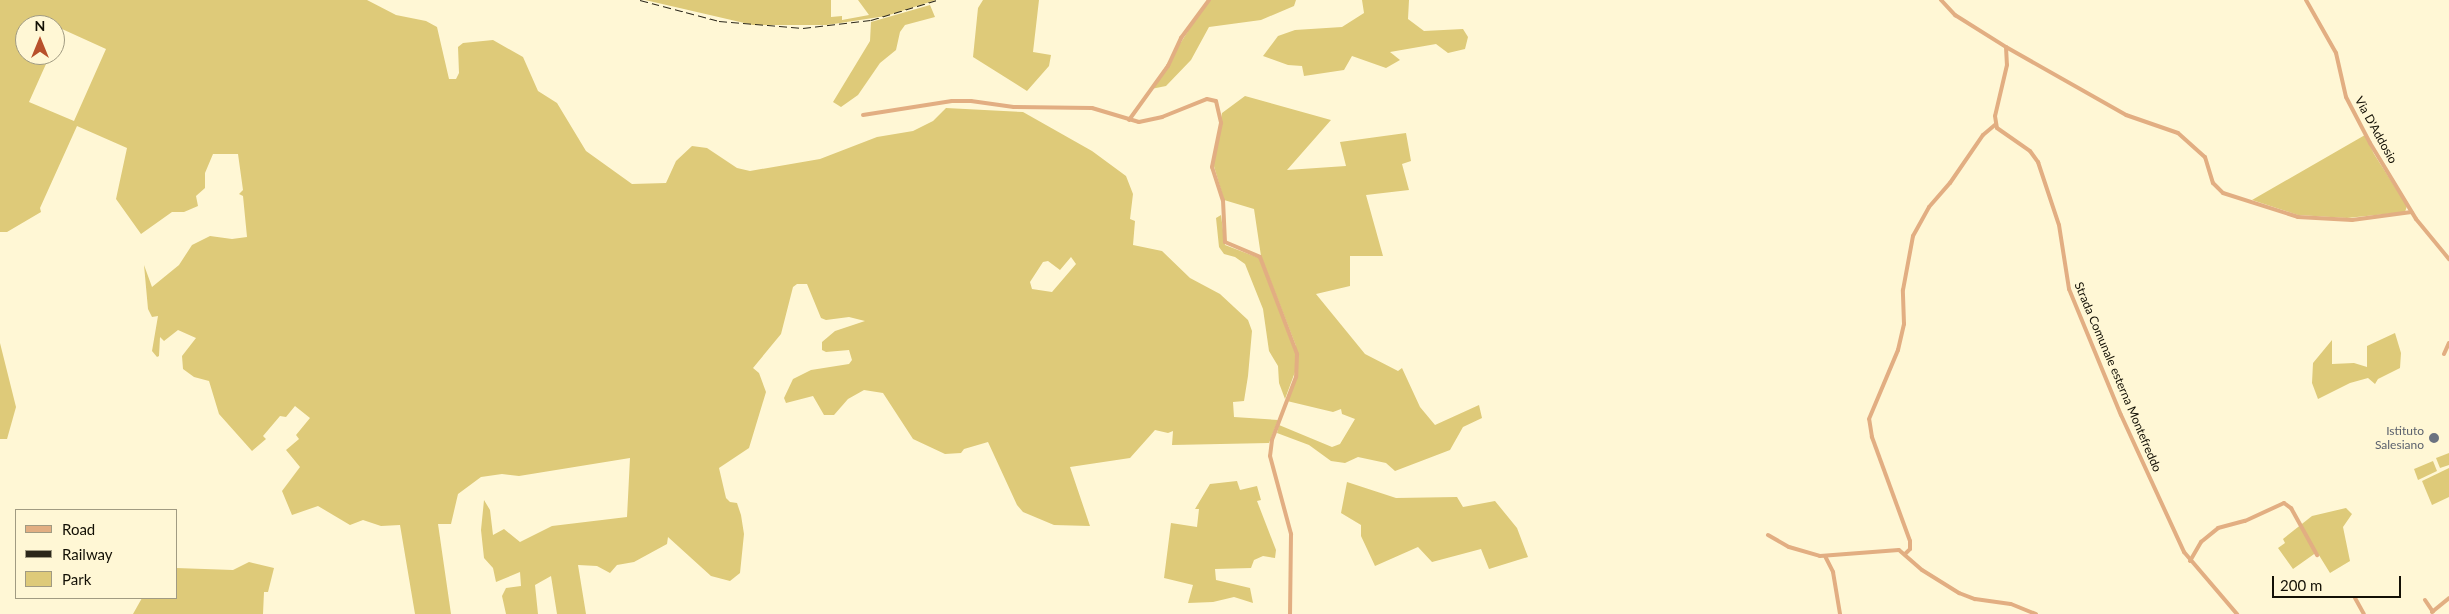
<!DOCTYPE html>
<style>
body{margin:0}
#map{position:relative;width:2449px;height:614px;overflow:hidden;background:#fff7d5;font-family:Lato,sans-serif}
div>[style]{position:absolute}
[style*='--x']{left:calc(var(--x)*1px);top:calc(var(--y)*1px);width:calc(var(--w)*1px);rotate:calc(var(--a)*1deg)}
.green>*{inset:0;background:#deca79}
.minor>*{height:4px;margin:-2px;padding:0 2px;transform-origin:2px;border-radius:2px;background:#e2ae82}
.rail>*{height:1px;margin-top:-0.5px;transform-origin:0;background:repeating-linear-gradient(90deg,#2b271a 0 8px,transparent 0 12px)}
.dots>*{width:14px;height:14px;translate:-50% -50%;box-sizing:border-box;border:2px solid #fff7d5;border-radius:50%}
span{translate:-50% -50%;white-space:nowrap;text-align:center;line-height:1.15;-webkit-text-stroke:5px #fff7d5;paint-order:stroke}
.street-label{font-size:12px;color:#131005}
.worship-label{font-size:12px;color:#5b616d}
.right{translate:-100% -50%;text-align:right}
.legend{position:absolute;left:15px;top:509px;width:162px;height:90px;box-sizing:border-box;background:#fff7d5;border:1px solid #a19b82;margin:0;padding:6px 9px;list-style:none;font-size:15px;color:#131005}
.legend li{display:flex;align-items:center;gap:10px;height:25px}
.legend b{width:25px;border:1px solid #a19b82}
.north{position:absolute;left:15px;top:15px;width:50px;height:50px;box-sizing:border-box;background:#fff7d5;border:1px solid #a19b82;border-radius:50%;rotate:0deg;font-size:14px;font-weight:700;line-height:20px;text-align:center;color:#131005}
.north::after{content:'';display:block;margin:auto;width:18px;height:22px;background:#b8502b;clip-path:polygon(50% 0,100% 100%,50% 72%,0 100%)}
.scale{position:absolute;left:2272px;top:576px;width:129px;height:22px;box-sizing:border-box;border:2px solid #131005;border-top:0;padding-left:6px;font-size:15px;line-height:18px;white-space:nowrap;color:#131005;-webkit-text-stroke:4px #fff7d5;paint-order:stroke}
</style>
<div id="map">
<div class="green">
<div style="clip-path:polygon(evenodd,0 0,367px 0,396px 15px,426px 21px,437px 27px,449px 79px,456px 79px,459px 73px,458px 47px,463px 43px,493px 40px,523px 57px,538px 91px,557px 103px,586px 151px,632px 184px,666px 183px,676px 161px,692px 146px,707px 148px,737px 168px,750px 171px,820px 159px,877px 137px,913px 131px,933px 121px,946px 108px,1023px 112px,1092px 151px,1126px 176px,1133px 194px,1130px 219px,1135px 221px,1133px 245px,1162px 251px,1190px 278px,1220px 294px,1248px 320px,1252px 331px,1248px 376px,1244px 401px,1233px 402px,1234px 417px,1278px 420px,1269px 443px,1172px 445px,1173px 431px,1168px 433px,1155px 430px,1130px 458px,1070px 467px,1090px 526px,1054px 525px,1023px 512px,1017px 505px,988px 442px,964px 449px,961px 453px,945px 454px,913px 439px,883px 393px,864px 390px,848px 399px,834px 415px,824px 415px,813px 396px,786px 403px,784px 398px,793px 379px,811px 370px,849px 364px,852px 360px,849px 350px,826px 352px,822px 350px,822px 342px,835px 331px,865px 321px,849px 317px,826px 320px,821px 318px,807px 284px,797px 284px,793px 287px,781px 334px,753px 368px,759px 373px,766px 392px,749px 448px,719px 468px,726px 498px,730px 502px,737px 503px,741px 515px,744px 534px,740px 573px,730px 581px,711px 576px,668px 537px,667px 544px,634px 562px,617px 565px,610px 573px,597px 566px,578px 565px,586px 614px,557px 614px,551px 576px,535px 585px,538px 614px,506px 614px,502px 596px,506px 588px,521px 586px,520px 572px,496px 582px,493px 568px,484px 558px,481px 530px,484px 500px,490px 510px,493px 535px,504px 529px,520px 542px,552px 526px,627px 517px,630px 458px,519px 476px,502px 474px,481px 477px,458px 494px,451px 524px,438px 524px,451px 614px,415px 614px,400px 525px,381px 526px,363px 520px,350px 525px,318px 506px,292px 515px,282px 491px,300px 467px,286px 450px,299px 439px,296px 435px,310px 418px,295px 406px,286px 417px,280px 416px,263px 436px,266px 439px,252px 451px,219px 414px,209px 381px,194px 377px,183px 369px,182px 356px,196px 338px,178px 330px,164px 341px,160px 337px,159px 356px,157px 357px,152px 351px,158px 316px,152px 317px,148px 309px,144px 265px,152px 287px,179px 265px,192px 245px,210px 236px,232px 239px,247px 237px,243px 196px,239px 194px,243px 190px,238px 154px,213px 154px,205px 173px,205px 188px,196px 196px,198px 206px,184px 212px,172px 212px,141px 234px,116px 199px,127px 148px,77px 126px,40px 208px,41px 212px,7px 232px,0 232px,0 0,25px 25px,55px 25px,55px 44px,62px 29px,106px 49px,74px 121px,29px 102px,50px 55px,25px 55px,25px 25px,0 0,1071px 257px,1076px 264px,1052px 292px,1032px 289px,1030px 282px,1043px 262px,1048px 261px,1060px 270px,1071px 257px)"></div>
<div style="clip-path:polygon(645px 0,831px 0,831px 17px,842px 16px,842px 20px,869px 15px,858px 0,936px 0,886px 16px,827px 25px,753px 25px)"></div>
<div style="clip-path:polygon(983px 0,1039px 0,1033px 52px,1051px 55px,1049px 66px,1027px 91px,973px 57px,978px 8px)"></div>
<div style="clip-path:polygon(1208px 0,1296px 0,1294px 6px,1261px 20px,1209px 27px,1191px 60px,1166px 86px,1151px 89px)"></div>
<div style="clip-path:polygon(1362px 0,1409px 0,1408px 19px,1424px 31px,1463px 29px,1468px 37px,1465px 49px,1448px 53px,1436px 44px,1390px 52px,1400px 60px,1386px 68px,1352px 56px,1344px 70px,1304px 76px,1302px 66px,1288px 65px,1263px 56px,1278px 36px,1295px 30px,1342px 27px,1364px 13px)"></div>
<div style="clip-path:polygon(930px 5px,935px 17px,905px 25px,900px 32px,896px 50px,880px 63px,858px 95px,841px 107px,833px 102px,870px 41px,871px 22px)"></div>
<div style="clip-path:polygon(1245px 96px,1331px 120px,1287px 170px,1346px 166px,1340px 142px,1406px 133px,1411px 161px,1402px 164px,1409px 190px,1366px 195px,1383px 256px,1350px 256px,1350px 286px,1316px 294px,1365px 354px,1398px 371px,1402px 368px,1420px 407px,1435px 425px,1479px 405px,1482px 418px,1463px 427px,1450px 450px,1395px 471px,1386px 463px,1358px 457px,1345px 463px,1331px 461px,1309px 445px,1277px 433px,1279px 425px,1332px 447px,1340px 444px,1355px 419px,1342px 414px,1341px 409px,1333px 412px,1287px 401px,1294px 384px,1296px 346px,1261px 256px,1254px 209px,1224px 200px,1213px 163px,1222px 113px)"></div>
<div style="clip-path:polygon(2365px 135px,2374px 154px,2407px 206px,2405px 212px,2347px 218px,2298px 215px,2252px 200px)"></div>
<div style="clip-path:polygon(1221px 215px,1225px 245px,1259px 258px,1296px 355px,1295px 372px,1285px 399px,1279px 383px,1278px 366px,1269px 351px,1263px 309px,1245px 264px,1235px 257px,1224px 254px,1219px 247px,1216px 218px)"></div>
<div style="clip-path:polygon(2395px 333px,2401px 353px,2400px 368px,2378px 379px,2375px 384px,2368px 378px,2350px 383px,2318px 399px,2312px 383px,2313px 363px,2332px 340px,2332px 364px,2354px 363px,2367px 367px,2367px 346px)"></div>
<div style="clip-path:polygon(0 343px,16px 407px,7px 439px,0 439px)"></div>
<div style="clip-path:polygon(2449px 453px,2449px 465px,2440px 468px,2436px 458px)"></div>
<div style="clip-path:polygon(2433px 461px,2437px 471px,2418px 480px,2414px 469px)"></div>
<div style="clip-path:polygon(2449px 468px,2449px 497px,2432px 505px,2422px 481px)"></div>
<div style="clip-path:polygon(1237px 481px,1240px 490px,1257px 486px,1261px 500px,1257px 501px,1276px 550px,1275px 558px,1263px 556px,1254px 560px,1251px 568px,1215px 569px,1216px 580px,1250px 588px,1253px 603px,1234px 597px,1213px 602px,1188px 603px,1193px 585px,1164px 578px,1171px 523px,1197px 527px,1199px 509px,1195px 509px,1210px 484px)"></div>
<div style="clip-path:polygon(1347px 482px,1396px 498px,1457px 497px,1463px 507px,1495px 501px,1517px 528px,1528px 557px,1489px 569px,1481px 549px,1432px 562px,1418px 547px,1375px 566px,1361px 536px,1361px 525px,1341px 513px)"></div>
<div style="clip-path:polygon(2346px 508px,2352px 514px,2343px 527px,2350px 561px,2330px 573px,2317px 552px,2293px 569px,2278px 548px,2285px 543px,2283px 539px,2312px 516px)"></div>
<div style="clip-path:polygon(249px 562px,274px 568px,268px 592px,264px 592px,263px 614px,133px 614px,142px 598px,176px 598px,176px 568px,233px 570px)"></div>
</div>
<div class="minor">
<div style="--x:1941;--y:0;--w:21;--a:47"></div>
<div style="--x:1955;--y:15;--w:60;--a:32.1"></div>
<div style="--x:2006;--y:47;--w:18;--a:87"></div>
<div style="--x:2007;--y:65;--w:52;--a:103.2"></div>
<div style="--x:1995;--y:116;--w:12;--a:81"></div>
<div style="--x:1997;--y:128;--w:40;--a:34.9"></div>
<div style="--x:2030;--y:151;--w:14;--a:54"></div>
<div style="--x:2038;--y:162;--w:66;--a:71.6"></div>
<div style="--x:2059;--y:225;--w:65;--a:81.1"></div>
<div style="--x:2069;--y:289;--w:136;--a:67.6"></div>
<div style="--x:2121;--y:415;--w:151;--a:65.3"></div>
<div style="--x:2184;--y:552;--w:82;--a:49.5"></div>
<div style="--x:2306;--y:0;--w:61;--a:60.5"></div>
<div style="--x:2336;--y:53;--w:45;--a:77.2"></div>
<div style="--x:2346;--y:97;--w:52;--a:62.4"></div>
<div style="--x:2370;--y:143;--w:89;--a:58.8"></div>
<div style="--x:2416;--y:219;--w:52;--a:50.5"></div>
<div style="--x:2006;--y:47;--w:138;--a:29.5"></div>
<div style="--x:2126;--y:115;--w:55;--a:19.1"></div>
<div style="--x:2178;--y:133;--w:36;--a:42"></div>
<div style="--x:2205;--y:157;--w:27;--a:73"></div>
<div style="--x:2213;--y:183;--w:14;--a:45"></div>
<div style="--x:2223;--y:193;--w:79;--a:17.7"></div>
<div style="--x:2298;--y:217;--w:54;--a:3.2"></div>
<div style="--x:2352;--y:220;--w:60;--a:-7.7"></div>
<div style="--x:863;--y:115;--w:90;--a:-8.9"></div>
<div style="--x:952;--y:101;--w:19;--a:0"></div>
<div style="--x:971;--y:101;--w:43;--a:7.9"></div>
<div style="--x:1014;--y:107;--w:78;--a:0.7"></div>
<div style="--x:1092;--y:108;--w:49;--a:16.6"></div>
<div style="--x:1139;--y:122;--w:24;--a:-12"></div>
<div style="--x:1162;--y:117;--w:48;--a:-21.8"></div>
<div style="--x:1207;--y:99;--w:9;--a:13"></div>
<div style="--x:1216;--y:101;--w:23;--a:77"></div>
<div style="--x:1221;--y:123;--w:45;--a:101.6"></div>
<div style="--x:1212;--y:167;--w:35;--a:72"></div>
<div style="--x:1223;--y:200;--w:42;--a:87.3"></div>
<div style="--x:1225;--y:242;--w:38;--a:23"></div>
<div style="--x:1260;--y:257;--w:104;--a:69.1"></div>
<div style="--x:1297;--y:354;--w:23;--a:92"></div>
<div style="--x:1296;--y:377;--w:67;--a:110.9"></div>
<div style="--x:1272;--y:440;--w:16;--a:97"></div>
<div style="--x:1270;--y:456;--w:81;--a:74.9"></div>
<div style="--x:1291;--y:534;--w:80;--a:90.7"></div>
<div style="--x:1129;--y:120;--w:67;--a:-54.2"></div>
<div style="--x:1168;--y:66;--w:31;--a:-65"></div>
<div style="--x:1181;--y:38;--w:47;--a:-53.6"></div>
<div style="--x:2444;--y:354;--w:12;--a:-66"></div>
<div style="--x:1768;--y:535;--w:24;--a:30"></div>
<div style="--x:1789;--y:547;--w:32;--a:16"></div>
<div style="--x:1820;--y:556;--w:79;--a:-4.3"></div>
<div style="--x:1899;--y:550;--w:30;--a:41"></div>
<div style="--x:1922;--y:570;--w:44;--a:31.9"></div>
<div style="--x:1959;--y:593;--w:17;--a:21"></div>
<div style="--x:1975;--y:599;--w:36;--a:8"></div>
<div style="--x:2011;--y:604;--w:27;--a:22"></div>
<div style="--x:1905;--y:554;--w:7;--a:-45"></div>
<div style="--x:1910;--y:549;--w:8;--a:-90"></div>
<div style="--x:1910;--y:541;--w:111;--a:-110.1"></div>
<div style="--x:1872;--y:437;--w:18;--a:-99"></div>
<div style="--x:1869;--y:419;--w:75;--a:-67.2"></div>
<div style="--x:1898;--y:350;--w:27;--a:-77"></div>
<div style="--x:1904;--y:324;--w:34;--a:-92"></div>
<div style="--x:1903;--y:290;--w:55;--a:-79.5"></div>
<div style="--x:1913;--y:236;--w:33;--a:-61"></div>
<div style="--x:1929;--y:207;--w:32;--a:-49"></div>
<div style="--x:1950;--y:183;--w:58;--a:-55.5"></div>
<div style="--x:1983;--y:135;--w:17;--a:-40"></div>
<div style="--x:1825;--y:556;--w:18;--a:63"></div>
<div style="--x:1833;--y:572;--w:43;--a:80.5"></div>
<div style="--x:2190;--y:561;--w:22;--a:-60"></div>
<div style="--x:2201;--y:542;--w:22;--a:-39"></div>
<div style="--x:2218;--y:528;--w:28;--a:-15"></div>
<div style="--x:2245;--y:521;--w:43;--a:-24.8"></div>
<div style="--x:2284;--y:503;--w:9;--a:36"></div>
<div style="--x:2291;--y:508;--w:54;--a:61"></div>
<div style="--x:2355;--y:598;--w:18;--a:61"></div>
<div style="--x:2425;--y:600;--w:14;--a:56"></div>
<div style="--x:2432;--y:612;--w:22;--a:-39"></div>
</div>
<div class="rail">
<div style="--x:640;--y:0;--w:82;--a:14.9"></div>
<div style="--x:719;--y:21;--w:84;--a:4.8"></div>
<div style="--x:803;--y:28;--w:68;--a:-6.7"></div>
<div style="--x:871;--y:20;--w:69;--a:-16.9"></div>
</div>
<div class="dots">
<div style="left:2434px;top:438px;background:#6b7280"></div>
</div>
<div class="street-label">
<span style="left:2376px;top:130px;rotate:61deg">Via D'Addosio</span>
<span style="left:2118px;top:377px;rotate:67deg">Strada Comunale esterna Montefreddo</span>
</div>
<div class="worship-label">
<span class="right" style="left:2424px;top:438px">Istituto<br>Salesiano</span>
</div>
<ul class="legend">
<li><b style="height:6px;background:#e2ae82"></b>Road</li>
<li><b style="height:6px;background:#2b271a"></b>Railway</li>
<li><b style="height:14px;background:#deca79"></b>Park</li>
</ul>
<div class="north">N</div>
<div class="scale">200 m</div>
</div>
